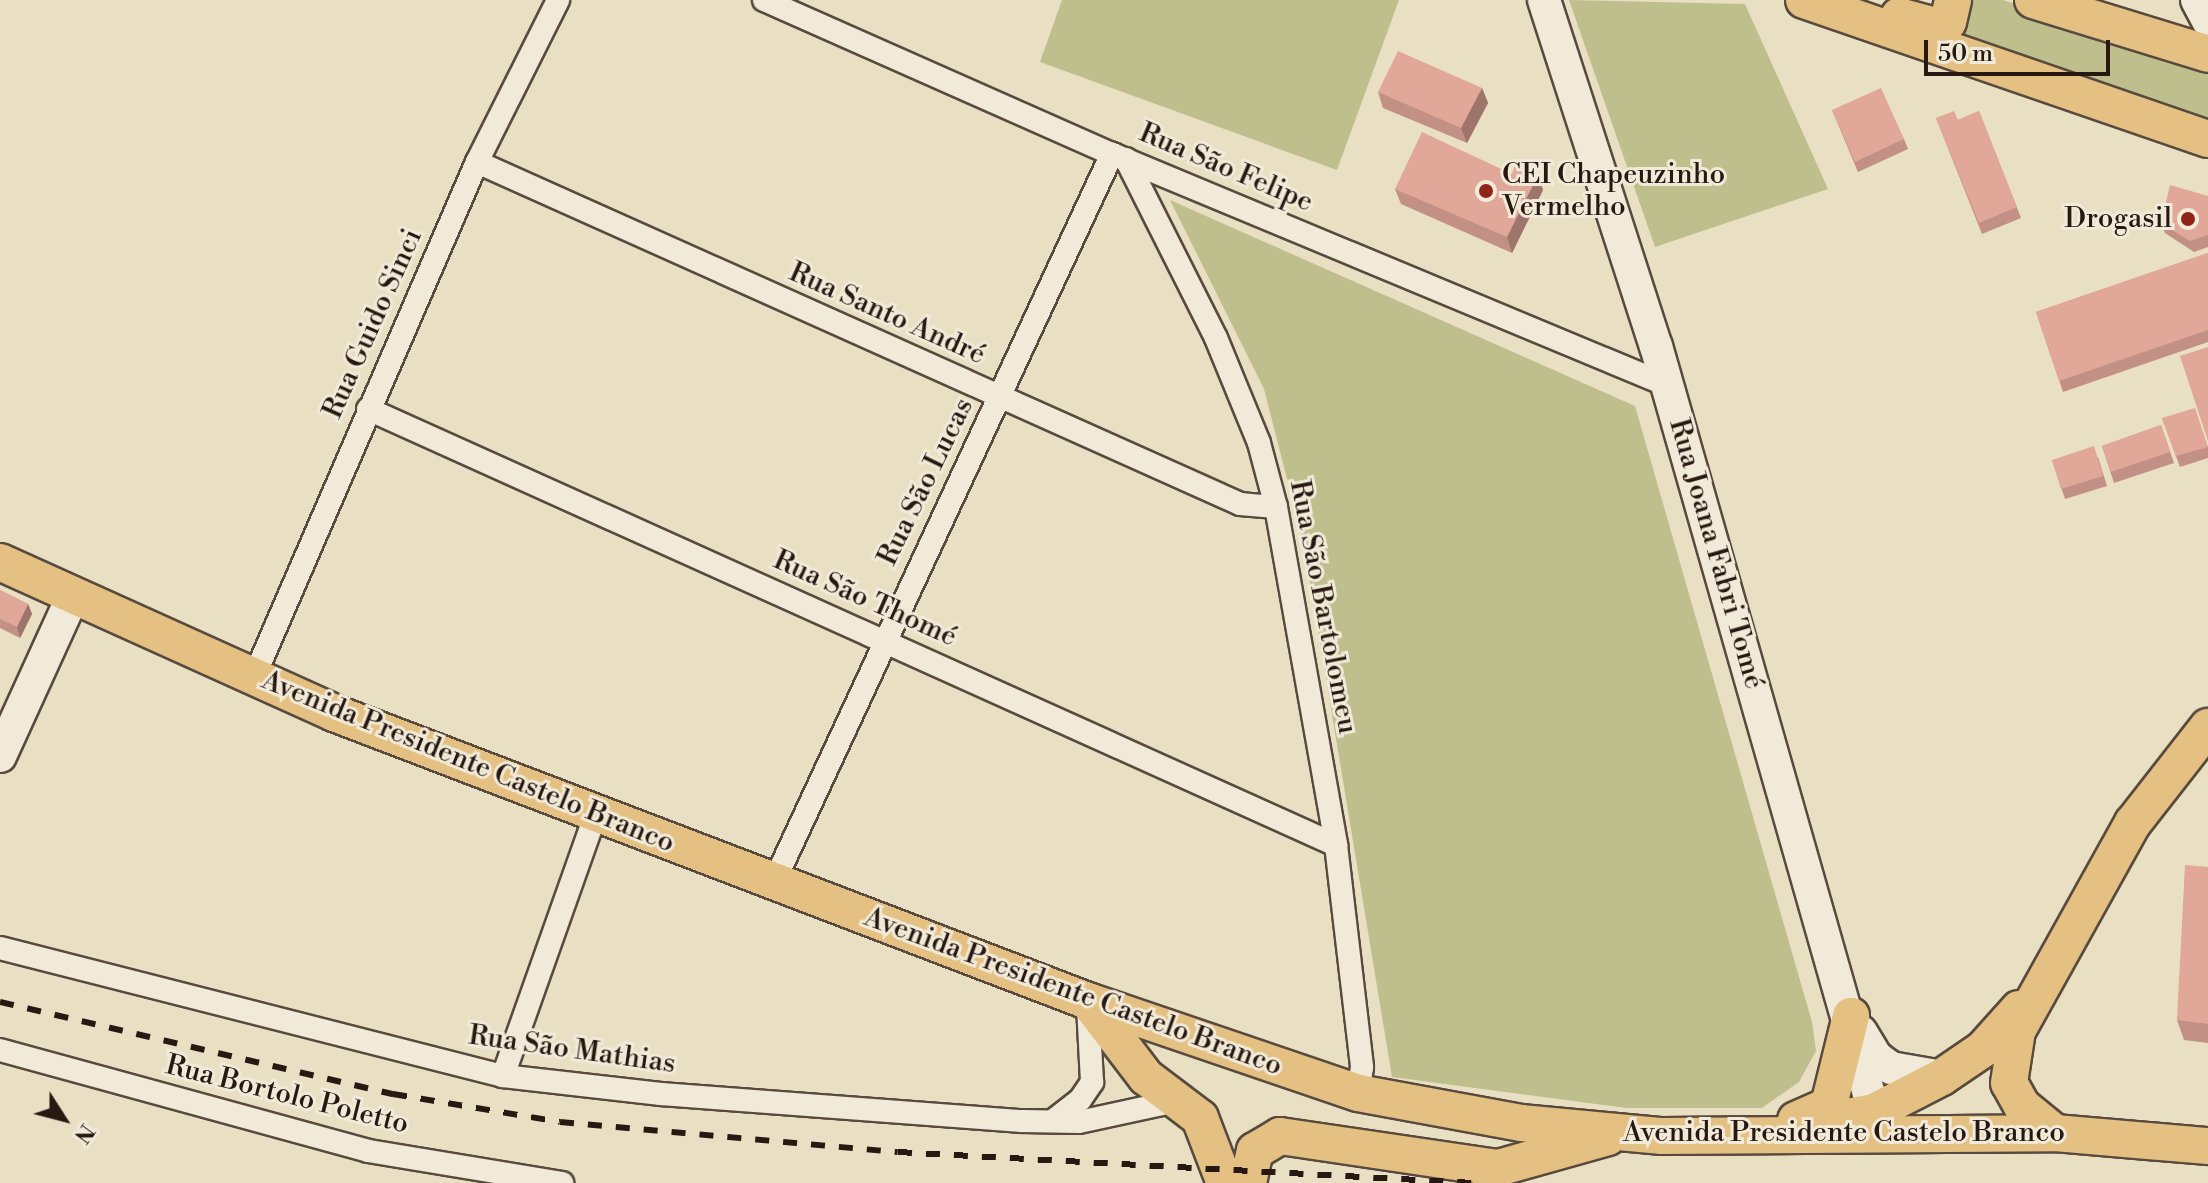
<!DOCTYPE html>
<meta charset="utf-8">
<style>
body{margin:0}
#map{position:relative;width:2208px;height:1183px;overflow:hidden;background:#e9dfc3;font-family:"Libre Bodoni",serif}
div>[style]{position:absolute}
[style*='--x']{left:calc(var(--x)*1px);top:calc(var(--y)*1px);width:calc(var(--w)*1px);rotate:calc(var(--a)*1deg)}
.green>*{inset:0;background:#bfbf8e}
.roads{filter:drop-shadow(2px 0 #584a3e) drop-shadow(-2px 0 #584a3e) drop-shadow(0 2px #584a3e) drop-shadow(0 -2px #584a3e)}
.street>*{height:22px;margin:-11px;padding:0 11px;transform-origin:11px;border-radius:11px;background:#f1ead8}
.secondary>*{height:32px;margin:-16px;padding:0 16px;transform-origin:16px;border-radius:16px;background:#f1ead8}
.primary>*{height:36px;margin:-18px;padding:0 18px;transform-origin:18px;border-radius:18px;background:#e4c082}
.rail>*{height:6px;margin-top:-3px;transform-origin:0;background:repeating-linear-gradient(90deg,#271811 0 14px,transparent 0 28px)}
.wall>*{inset:0;background:#c29084}
.shaded-wall>*{inset:0;background:#9e756b}
.building>*{inset:0;background:#e1a799}
.dots>*{width:22px;height:22px;translate:-50% -50%;box-sizing:border-box;border:4px solid #f1ead8;border-radius:50%}
span{translate:-50% -50%;white-space:nowrap;text-align:center;line-height:1.15;-webkit-text-stroke:6px #f1ead8;paint-order:stroke}
.street-label{font-size:28px;color:#271811}
.poi-label{font-size:28px;color:#271811}
.left{translate:0 -50%;text-align:left}
.right{translate:-100% -50%;text-align:right}
.north{position:absolute;left:24px;top:1079px;width:80px;height:80px;-webkit-text-stroke:6px #f1ead8;paint-order:stroke;rotate:126deg;font-size:22px;font-weight:700;line-height:32px;text-align:center;color:#271811}
.north::after{content:'';display:block;margin:auto;width:28px;height:36px;background:#271811;clip-path:polygon(50% 0,100% 100%,50% 72%,0 100%)}
.scale{position:absolute;left:1924px;top:40px;width:186px;height:36px;box-sizing:border-box;border:4px solid #271811;border-top:0;padding-left:10px;font-size:24px;line-height:28px;white-space:nowrap;color:#271811;-webkit-text-stroke:6px #f1ead8;paint-order:stroke}
</style>
<div id="map">
<div class="green">
<div style="clip-path:polygon(1062px 0,1399px 0,1337px 170px,1040px 62px)"></div>
<div style="clip-path:polygon(1569px 0,1745px 4px,1828px 189px,1655px 247px)"></div>
<div style="clip-path:polygon(1965px 0,2003px 0,2203px 64px,2208px 68px,2208px 125px,1944px 38px)"></div>
<div style="clip-path:polygon(1170px 200px,1635px 406px,1812px 1022px,1816px 1051px,1799px 1082px,1762px 1108px,1626px 1108px,1392px 1077px,1304px 545px,1264px 389px)"></div>
</div>
<div class="roads">
<div class="street">
<div style="--x:764;--y:0;--w:381;--a:23.9"></div>
<div style="--x:1112;--y:154;--w:601;--a:22.6"></div>
<div style="--x:1126;--y:159;--w:200;--a:63.3"></div>
<div style="--x:1216;--y:338;--w:113;--a:67.7"></div>
<div style="--x:1259;--y:443;--w:66;--a:75.1"></div>
<div style="--x:1276;--y:507;--w:343;--a:79.9"></div>
<div style="--x:1336;--y:845;--w:224;--a:83.3"></div>
<div style="--x:1362;--y:1067;--w:26;--a:99"></div>
<div style="--x:477;--y:162;--w:836;--a:24.14"></div>
<div style="--x:1240;--y:504;--w:36;--a:5"></div>
<div style="--x:368;--y:409;--w:1062;--a:24.25"></div>
<div style="--x:254;--y:677;--w:561;--a:-66.59"></div>
<div style="--x:477;--y:162;--w:181;--a:-63.4"></div>
<div style="--x:774;--y:882;--w:803;--a:-65.1"></div>
<div style="--x:0;--y:948;--w:519;--a:14.28"></div>
<div style="--x:503;--y:1076;--w:159;--a:6.5"></div>
<div style="--x:661;--y:1094;--w:362;--a:4.3"></div>
<div style="--x:1022;--y:1121;--w:57;--a:1"></div>
<div style="--x:1079;--y:1122;--w:104;--a:-12.2"></div>
<div style="--x:0;--y:1050;--w:382;--a:15.3"></div>
<div style="--x:368;--y:1151;--w:197;--a:9.4"></div>
<div style="--x:503;--y:1076;--w:278;--a:-70.5"></div>
<div style="--x:1054;--y:1120;--w:33;--a:-38"></div>
<div style="--x:1080;--y:1100;--w:22;--a:-56"></div>
<div style="--x:1092;--y:1082;--w:76;--a:-93"></div>
</div>
<div class="secondary">
<div style="--x:1544;--y:0;--w:364;--a:72.1"></div>
<div style="--x:1656;--y:346;--w:796;--a:74.11"></div>
<div style="--x:2197;--y:0;--w:24;--a:62"></div>
<div style="--x:0;--y:756;--w:174;--a:-65.5"></div>
<div style="--x:1861;--y:1032;--w:29;--a:59"></div>
<div style="--x:1876;--y:1057;--w:19;--a:36"></div>
<div style="--x:1891;--y:1068;--w:52;--a:10"></div>
</div>
<div class="primary">
<div style="--x:1804;--y:0;--w:427;--a:19"></div>
<div style="--x:2033;--y:0;--w:183;--a:17.1"></div>
<div style="--x:1899;--y:16;--w:41;--a:15.4"></div>
<div style="--x:1939;--y:27;--w:10;--a:-29"></div>
<div style="--x:1948;--y:22;--w:23;--a:-77"></div>
<div style="--x:0;--y:562;--w:367;--a:24.3"></div>
<div style="--x:334;--y:713;--w:807;--a:20.91"></div>
<div style="--x:1088;--y:1001;--w:285;--a:18.8"></div>
<div style="--x:1358;--y:1093;--w:166;--a:10.4"></div>
<div style="--x:1521;--y:1123;--w:142;--a:5.3"></div>
<div style="--x:1662;--y:1136;--w:393;--a:-0.4"></div>
<div style="--x:2055;--y:1133;--w:154;--a:4.9"></div>
<div style="--x:1088;--y:1001;--w:96;--a:52.7"></div>
<div style="--x:1146;--y:1077;--w:68;--a:37.2"></div>
<div style="--x:1200;--y:1118;--w:70;--a:69"></div>
<div style="--x:1796;--y:1120;--w:36;--a:-24"></div>
<div style="--x:1829;--y:1105;--w:92;--a:-76.1"></div>
<div style="--x:1822;--y:1122;--w:53;--a:-10.9"></div>
<div style="--x:1874;--y:1112;--w:76;--a:-27.2"></div>
<div style="--x:1942;--y:1077;--w:50;--a:-34.3"></div>
<div style="--x:1983;--y:1049;--w:54;--a:-48"></div>
<div style="--x:2055;--y:1133;--w:43;--a:-140.7"></div>
<div style="--x:2022;--y:1106;--w:26;--a:-119"></div>
<div style="--x:2009;--y:1083;--w:53;--a:-81.3"></div>
<div style="--x:2017;--y:1031;--w:238;--a:-60.9"></div>
<div style="--x:2133;--y:823;--w:122;--a:-52"></div>
<div style="--x:1248;--y:1183;--w:33;--a:-78"></div>
<div style="--x:1255;--y:1151;--w:29;--a:-31"></div>
<div style="--x:1280;--y:1136;--w:220;--a:8.4"></div>
<div style="--x:1498;--y:1168;--w:114;--a:-15.7"></div>
</div>
</div>
<div class="rail">
<div style="--x:0;--y:1002;--w:404;--a:13.2"></div>
<div style="--x:393;--y:1094;--w:169;--a:9.5"></div>
<div style="--x:560;--y:1122;--w:339;--a:5.1"></div>
<div style="--x:898;--y:1152;--w:577;--a:3.08"></div>
</div>
<div class="wall">
<div style="clip-path:polygon(1482px 88px,1488px 103px,1467px 143px,1383px 108px,1378px 92px)"></div>
<div style="clip-path:polygon(1832px 110px,1904px 139px,1908px 149px,1858px 172px)"></div>
<div style="clip-path:polygon(1979px 111px,2021px 218px,1982px 234px,1936px 118px,1958px 120px)"></div>
<div style="clip-path:polygon(1512px 174px,1538px 175px,1543px 190px,1512px 253px,1401px 204px,1395px 189px)"></div>
<div style="clip-path:polygon(2208px 196px,2208px 247px,2194px 252px,2165px 233px,2161px 223px)"></div>
<div style="clip-path:polygon(2208px 253px,2208px 342px,2063px 392px,2036px 312px)"></div>
<div style="clip-path:polygon(2162px 418px,2208px 446px,2208px 458px,2180px 467px)"></div>
<div style="clip-path:polygon(2161px 425px,2174px 463px,2114px 483px,2102px 446px)"></div>
<div style="clip-path:polygon(2098px 457px,2107px 486px,2065px 499px,2052px 460px)"></div>
<div style="clip-path:polygon(0 590px,28px 604px,32px 614px,20px 638px,0 628px)"></div>
<div style="clip-path:polygon(2208px 867px,2208px 1043px,2184px 1040px,2177px 1020px)"></div>
</div>
<div class="shaded-wall">
<div style="clip-path:polygon(1482px 88px,1488px 103px,1467px 143px,1461px 128px)"></div>
<div style="clip-path:polygon(1538px 175px,1543px 190px,1512px 253px,1507px 237px)"></div>
<div style="clip-path:polygon(28px 604px,32px 614px,20px 638px,17px 627px)"></div>
</div>
<div class="building">
<div style="clip-path:polygon(1398px 51px,1482px 88px,1461px 128px,1378px 92px)"></div>
<div style="clip-path:polygon(1881px 88px,1904px 139px,1855px 162px,1832px 110px)"></div>
<div style="clip-path:polygon(1954px 111px,1958px 120px,1979px 111px,2017px 207px,1979px 223px,1936px 118px)"></div>
<div style="clip-path:polygon(1422px 132px,1512px 174px,1515px 166px,1538px 175px,1507px 237px,1395px 189px)"></div>
<div style="clip-path:polygon(2170px 185px,2208px 196px,2208px 235px,2190px 241px,2161px 223px)"></div>
<div style="clip-path:polygon(2208px 253px,2208px 330px,2059px 381px,2036px 312px)"></div>
<div style="clip-path:polygon(2208px 347px,2208px 441px,2180px 356px)"></div>
<div style="clip-path:polygon(2195px 408px,2208px 447px,2176px 456px,2162px 418px)"></div>
<div style="clip-path:polygon(2161px 425px,2170px 452px,2111px 472px,2102px 446px)"></div>
<div style="clip-path:polygon(2094px 446px,2103px 476px,2061px 489px,2052px 460px)"></div>
<div style="clip-path:polygon(0 590px,28px 604px,17px 627px,0 619px)"></div>
<div style="clip-path:polygon(2185px 865px,2208px 867px,2208px 1024px,2177px 1020px)"></div>
</div>
<div class="dots">
<div style="left:1486px;top:191px;background:#8f2418"></div>
<div style="left:2188px;top:219px;background:#8f2418"></div>
</div>
<div class="street-label">
<span style="left:1226px;top:168px;rotate:23deg">Rua São Felipe</span>
<span style="left:887px;top:314px;rotate:24deg">Rua Santo André</span>
<span style="left:373px;top:324px;rotate:-66deg">Rua Guido Sinci</span>
<span style="left:926px;top:482px;rotate:-64deg">Rua São Lucas</span>
<span style="left:1716px;top:554px;rotate:74deg">Rua Joana Fabri Tomé</span>
<span style="left:865px;top:599px;rotate:24deg">Rua São Thomé</span>
<span style="left:1323px;top:607px;rotate:79deg">Rua São Bartolomeu</span>
<span style="left:468px;top:762px;rotate:22deg">Avenida Presidente Castelo Branco</span>
<span style="left:1073px;top:992px;rotate:20deg">Avenida Presidente Castelo Branco</span>
<span style="left:572px;top:1050px;rotate:8deg">Rua São Mathias</span>
<span style="left:287px;top:1095px;rotate:14deg">Rua Bortolo Poletto</span>
<span style="left:1844px;top:1133px">Avenida Presidente Castelo Branco</span>
</div>
<div class="poi-label">
<span class="left" style="left:1502px;top:191px">CEI Chapeuzinho<br>Vermelho</span>
<span class="right" style="left:2172px;top:219px">Drogasil</span>
</div>
<div class="north">N</div>
<div class="scale">50 m</div>
</div>
